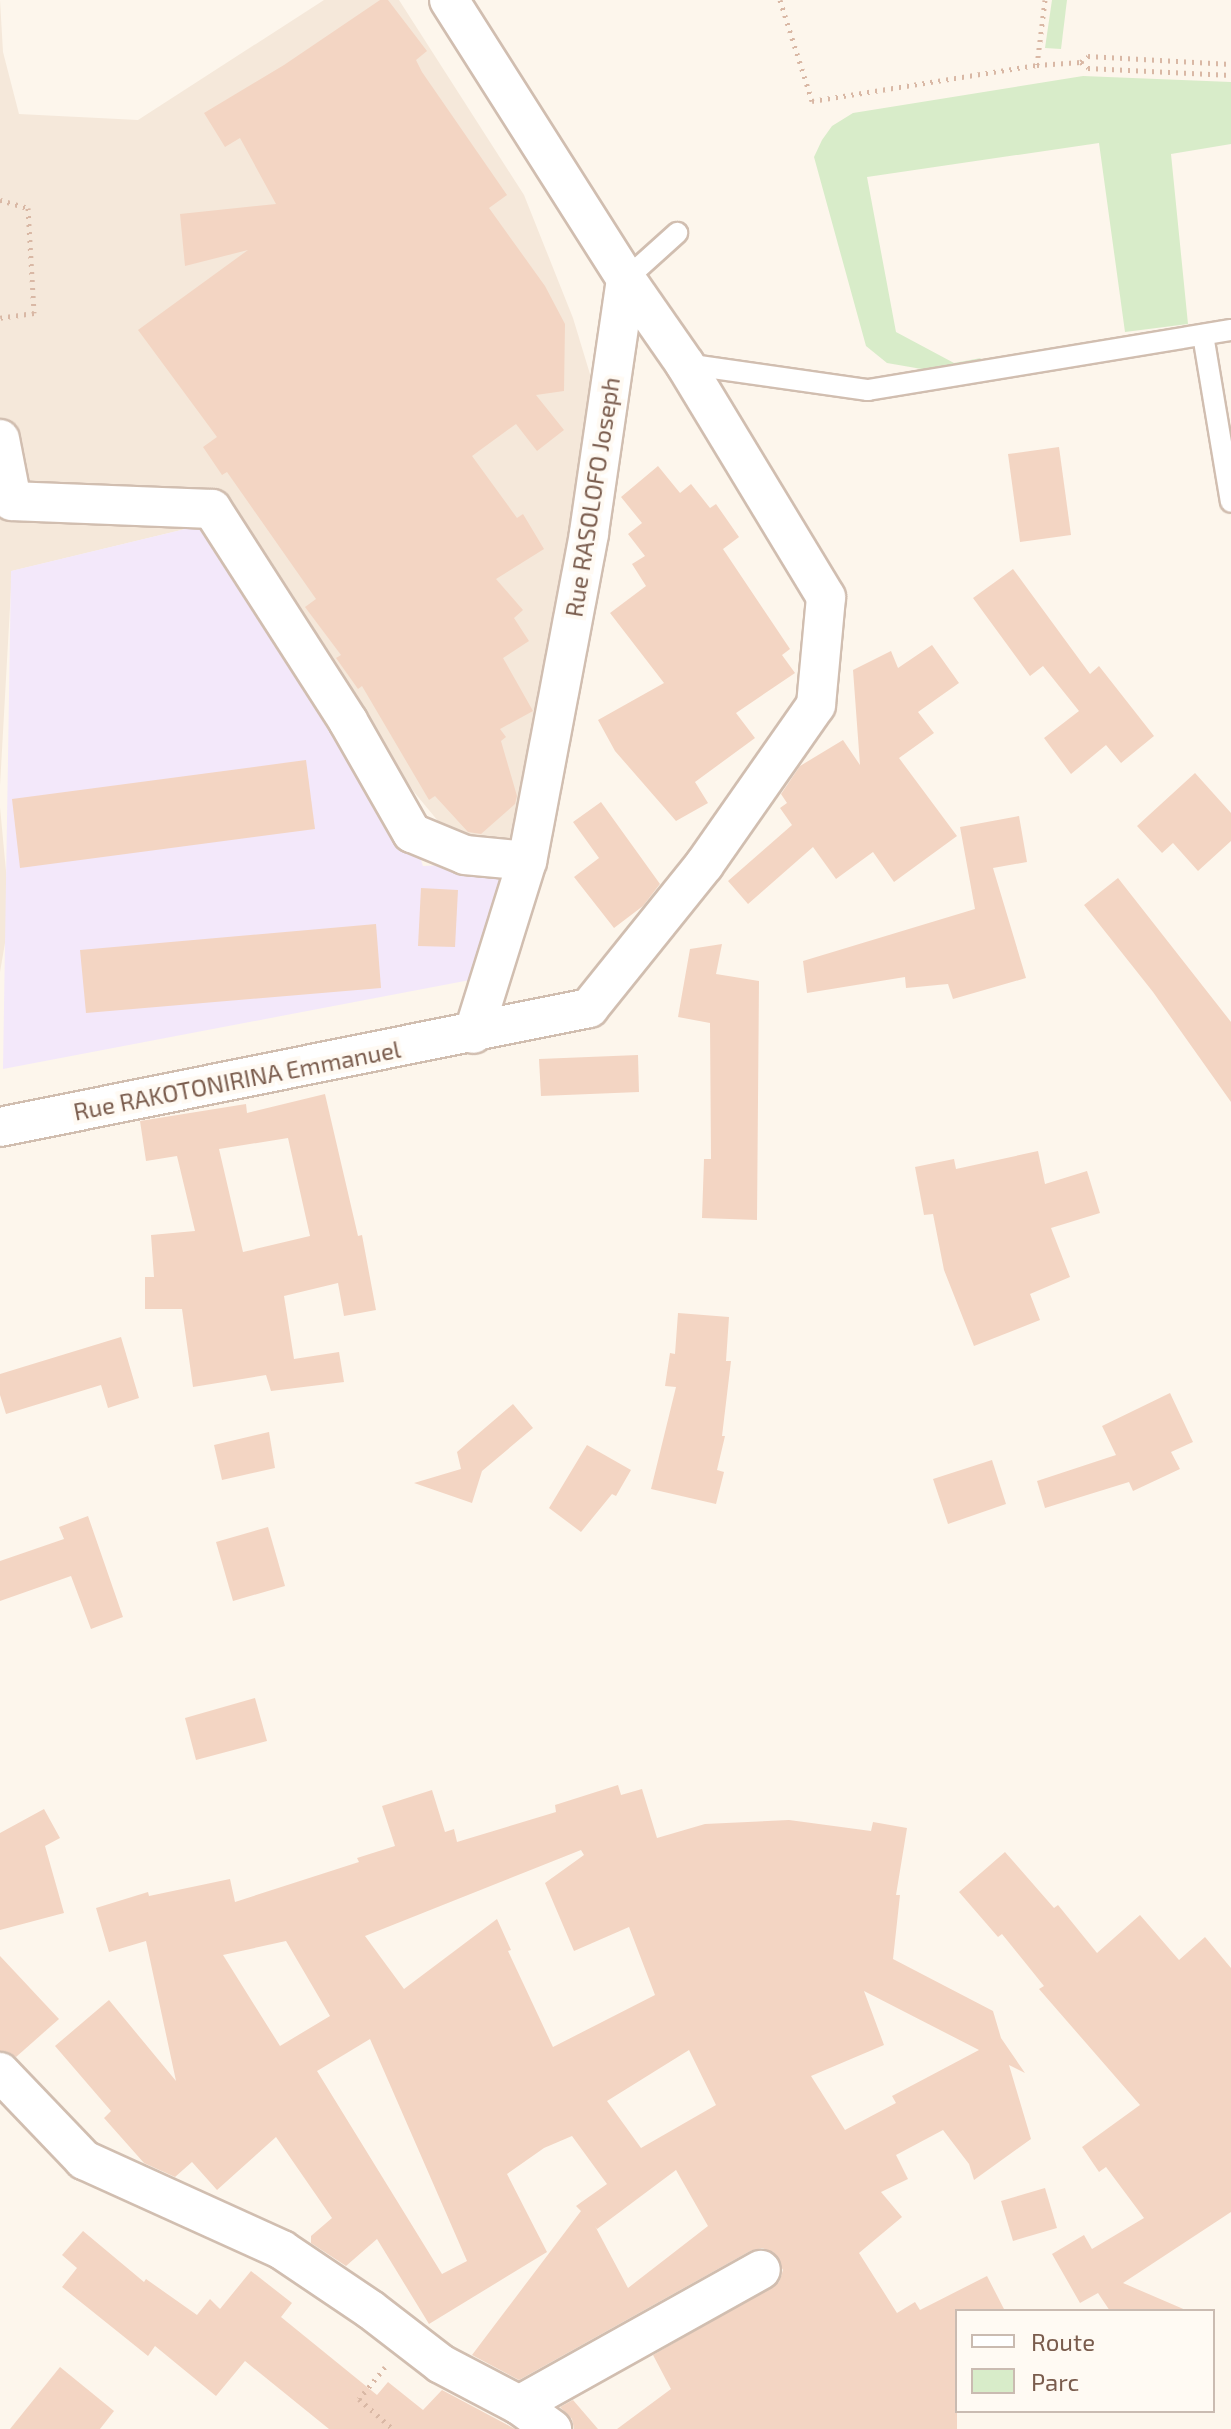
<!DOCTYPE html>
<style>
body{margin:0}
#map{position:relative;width:1231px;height:2429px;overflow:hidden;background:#fdf6ec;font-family:"Exo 2",sans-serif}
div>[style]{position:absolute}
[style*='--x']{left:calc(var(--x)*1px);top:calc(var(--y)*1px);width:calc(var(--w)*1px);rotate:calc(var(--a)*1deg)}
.residential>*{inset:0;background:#f5e8da}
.education>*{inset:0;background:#f3e8fa}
.green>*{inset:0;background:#d8ecc9}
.building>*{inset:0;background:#f3d5c3}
.path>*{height:5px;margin-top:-2.5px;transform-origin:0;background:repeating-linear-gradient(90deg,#d9b8a5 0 2px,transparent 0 8px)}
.roads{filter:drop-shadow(2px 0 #d1beb0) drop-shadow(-2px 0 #d1beb0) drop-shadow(0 2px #d1beb0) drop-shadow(0 -2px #d1beb0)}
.service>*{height:20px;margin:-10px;padding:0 10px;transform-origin:10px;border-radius:10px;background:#fff}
.minor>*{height:38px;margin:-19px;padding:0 19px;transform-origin:19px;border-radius:19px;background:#fff}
span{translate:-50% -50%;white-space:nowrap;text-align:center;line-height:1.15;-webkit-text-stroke:8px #fffaf3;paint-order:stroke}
.street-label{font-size:24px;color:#7a5c4d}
.legend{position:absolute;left:955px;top:2309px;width:260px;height:104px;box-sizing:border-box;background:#fffaf3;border:2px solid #cabbb1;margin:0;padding:10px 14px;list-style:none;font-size:24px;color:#7a5c4d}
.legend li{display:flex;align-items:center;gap:16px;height:40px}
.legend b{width:40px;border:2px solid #cabbb1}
</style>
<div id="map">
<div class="residential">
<div style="clip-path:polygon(0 0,3px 52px,19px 114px,138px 120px,324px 0,399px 0,524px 195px,573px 318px,596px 394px,523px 862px,457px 844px,414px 792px,231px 518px,12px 571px,0 786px)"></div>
<div style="clip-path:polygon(0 807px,10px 914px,0 972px)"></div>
</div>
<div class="education">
<div style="clip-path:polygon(231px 518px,412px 833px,423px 866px,527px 861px,491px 976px,3px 1069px,11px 571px)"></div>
</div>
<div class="green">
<div style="clip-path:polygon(1052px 0,1067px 0,1061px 49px,1045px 48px)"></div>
<div style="clip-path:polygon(1083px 76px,1231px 82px,1231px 144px,1171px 154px,1188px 324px,1125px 332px,1099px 143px,867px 177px,896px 332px,954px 363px,981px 358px,974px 366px,939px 372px,887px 363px,866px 346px,814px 157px,822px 140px,832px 126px,853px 113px)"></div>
</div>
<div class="building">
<div style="clip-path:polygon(380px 0,388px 0,427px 51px,416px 60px,422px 72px,507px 195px,489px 208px,545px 286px,565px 324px,564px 391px,536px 395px,564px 430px,537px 451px,516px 424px,472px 456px,517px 518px,523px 514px,544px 549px,496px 579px,523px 610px,514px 618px,529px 641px,503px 658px,533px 711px,500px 729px,506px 737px,501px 741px,517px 796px,515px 804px,481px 834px,468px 832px,435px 796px,429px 800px,362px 686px,358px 689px,336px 658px,341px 655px,305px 607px,316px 599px,227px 472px,222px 475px,203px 447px,217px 437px,138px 330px,248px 250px,185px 266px,180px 214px,276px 204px,240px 138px,225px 147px,204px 113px,284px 65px)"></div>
<div style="clip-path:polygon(1059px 447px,1071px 535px,1020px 542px,1008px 454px)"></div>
<div style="clip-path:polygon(658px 466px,680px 493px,691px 484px,710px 508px,716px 504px,739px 537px,723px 549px,790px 649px,782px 655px,795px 673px,736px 713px,755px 738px,695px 782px,708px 803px,676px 821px,615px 751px,598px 720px,664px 683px,610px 613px,646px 586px,632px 564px,645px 556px,628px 534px,642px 523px,621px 497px)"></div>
<div style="clip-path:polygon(1013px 569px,1090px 674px,1099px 666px,1154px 736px,1121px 763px,1106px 745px,1071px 774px,1044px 738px,1079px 711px,1043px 666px,1030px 676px,973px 598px)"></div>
<div style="clip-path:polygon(932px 645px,959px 683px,918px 712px,934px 733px,899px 758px,957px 836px,894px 882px,873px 852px,836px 879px,813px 847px,748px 904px,728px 881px,792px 825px,780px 808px,787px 803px,781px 794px,800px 766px,843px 740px,860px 765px,853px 670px,891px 651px,898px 668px)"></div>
<div style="clip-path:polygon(306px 760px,315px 829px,20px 868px,12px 799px)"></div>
<div style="clip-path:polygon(1195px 773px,1231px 813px,1231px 841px,1198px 871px,1173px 843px,1162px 853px,1137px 826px)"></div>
<div style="clip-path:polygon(601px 802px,660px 884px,643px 906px,614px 928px,574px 877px,599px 858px,573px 822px)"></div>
<div style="clip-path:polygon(1019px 816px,1027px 862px,993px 868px,1026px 978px,953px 999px,948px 984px,906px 988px,905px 977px,807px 993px,803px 961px,975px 909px,960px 827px)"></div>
<div style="clip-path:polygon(1118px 878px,1231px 1022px,1231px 1102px,1153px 992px,1084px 905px)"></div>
<div style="clip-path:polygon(421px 888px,458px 890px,455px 947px,418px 946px)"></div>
<div style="clip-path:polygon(376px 924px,381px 988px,86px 1013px,80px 950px)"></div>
<div style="clip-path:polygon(722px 944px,716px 974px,759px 981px,757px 1220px,702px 1218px,704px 1159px,711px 1159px,710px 1023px,678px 1017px,690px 949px)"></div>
<div style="clip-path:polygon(638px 1055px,639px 1092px,541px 1096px,539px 1059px)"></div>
<div style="clip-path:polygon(evenodd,325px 1094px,358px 1236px,362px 1235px,376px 1310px,344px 1316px,338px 1283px,284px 1296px,294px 1359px,339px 1352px,344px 1382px,271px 1391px,266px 1375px,193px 1387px,182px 1309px,145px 1309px,145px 1277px,154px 1277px,151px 1235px,195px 1231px,177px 1156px,146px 1161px,140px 1121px,246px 1104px,247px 1113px,325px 1094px,288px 1138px,310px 1236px,243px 1252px,219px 1149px,288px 1138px)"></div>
<div style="clip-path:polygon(1038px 1151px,1045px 1184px,1087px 1171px,1100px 1213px,1051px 1228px,1070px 1277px,1030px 1294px,1040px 1320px,974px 1346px,944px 1270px,933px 1214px,924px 1215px,915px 1167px,954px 1159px,956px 1169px)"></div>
<div style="clip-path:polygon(678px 1313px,729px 1317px,726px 1361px,731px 1361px,722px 1436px,725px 1436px,717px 1470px,724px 1472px,716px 1504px,651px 1489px,676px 1387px,665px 1386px,670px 1353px,675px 1354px)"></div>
<div style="clip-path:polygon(121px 1337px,139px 1398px,108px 1408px,101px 1385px,6px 1414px,0 1395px,0 1374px)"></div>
<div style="clip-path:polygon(1170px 1393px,1193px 1442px,1171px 1452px,1180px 1469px,1133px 1491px,1129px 1482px,1045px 1508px,1037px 1481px,1116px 1455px,1102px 1426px)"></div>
<div style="clip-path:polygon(513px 1404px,533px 1428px,482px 1471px,472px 1503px,414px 1483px,461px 1469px,457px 1452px)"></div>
<div style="clip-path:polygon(269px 1432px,275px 1468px,222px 1480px,214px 1445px)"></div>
<div style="clip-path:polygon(587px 1445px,631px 1470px,616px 1496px,612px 1494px,581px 1532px,549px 1508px)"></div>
<div style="clip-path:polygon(992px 1460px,1006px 1504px,948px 1524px,933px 1479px)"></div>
<div style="clip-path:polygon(88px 1516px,123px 1617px,91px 1629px,71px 1576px,0 1601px,0 1561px,64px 1539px,59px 1527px)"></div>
<div style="clip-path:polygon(268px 1527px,285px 1586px,233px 1601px,216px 1542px)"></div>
<div style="clip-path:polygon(255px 1698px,267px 1741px,196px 1760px,185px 1718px)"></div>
<div style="clip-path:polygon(evenodd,618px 1785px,621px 1795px,642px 1789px,657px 1838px,705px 1824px,789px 1820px,871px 1831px,873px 1822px,907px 1828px,896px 1895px,900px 1895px,893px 1959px,993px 2011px,1001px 2038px,1025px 2073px,1009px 2065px,1031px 2139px,974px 2180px,969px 2164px,943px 2130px,896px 2155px,908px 2179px,881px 2192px,902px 2217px,859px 2253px,897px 2313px,915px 2302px,920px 2310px,987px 2276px,1005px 2311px,957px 2311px,957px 2429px,617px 2429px,671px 2389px,653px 2355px,779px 2282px,783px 2270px,773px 2252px,762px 2248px,750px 2251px,519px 2380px,472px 2355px,581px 2211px,576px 2206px,607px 2184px,572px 2136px,544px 2148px,507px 2174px,547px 2252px,429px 2324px,377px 2239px,346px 2266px,311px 2243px,311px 2236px,332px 2218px,276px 2137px,217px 2190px,192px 2162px,175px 2177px,144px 2163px,104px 2118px,111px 2111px,55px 2046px,109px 2000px,176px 2081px,146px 1941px,109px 1952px,96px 1908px,148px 1892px,149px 1896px,230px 1879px,235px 1902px,359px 1862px,357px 1858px,395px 1846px,382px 1806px,432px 1790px,445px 1832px,454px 1829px,457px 1842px,556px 1812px,555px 1805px,618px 1785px,581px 1850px,584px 1855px,545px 1883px,574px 1951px,629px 1927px,655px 1995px,553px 2047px,508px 1951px,511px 1950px,497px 1919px,404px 1989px,365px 1936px,581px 1850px,618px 1785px,286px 1941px,330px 2016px,280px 2046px,223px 1955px,286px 1941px,618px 1785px,864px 1991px,979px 2050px,892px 2096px,896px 2103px,845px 2130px,811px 2076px,884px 2045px,864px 1991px,618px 1785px,370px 2039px,467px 2261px,442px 2274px,317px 2071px,370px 2039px,618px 1785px,689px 2050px,716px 2105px,641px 2148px,607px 2101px,689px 2050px,618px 1785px,676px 2170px,708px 2226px,628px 2288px,595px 2226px,597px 2229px,676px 2170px)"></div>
<div style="clip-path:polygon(44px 1809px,60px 1838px,45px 1846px,64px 1913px,0 1930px,0 1833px)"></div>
<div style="clip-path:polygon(1005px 1852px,1054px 1908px,1058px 1905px,1097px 1953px,1140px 1915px,1179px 1960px,1205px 1937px,1231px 1968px,1231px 2212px,1123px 2283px,1188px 2311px,1110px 2311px,1098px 2293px,1080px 2303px,1052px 2254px,1084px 2235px,1092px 2249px,1144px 2218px,1106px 2167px,1099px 2172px,1082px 2147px,1140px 2105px,1039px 1989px,1044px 1986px,1002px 1934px,998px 1937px,959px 1892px)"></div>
<div style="clip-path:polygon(0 1956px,59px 2019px,16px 2057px,0 2051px)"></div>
<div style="clip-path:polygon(1045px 2188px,1057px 2228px,1013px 2241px,1001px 2201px)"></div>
<div style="clip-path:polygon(83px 2231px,144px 2282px,146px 2279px,197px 2315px,210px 2299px,220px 2309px,251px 2271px,292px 2303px,281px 2317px,377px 2395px,388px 2382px,423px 2410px,442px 2390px,515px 2429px,329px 2429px,245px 2361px,216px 2396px,155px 2346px,148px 2356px,62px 2287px,77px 2268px,62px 2255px)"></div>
<div style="clip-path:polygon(60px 2367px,114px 2411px,100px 2429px,10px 2429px)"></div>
<div style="clip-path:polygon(573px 2400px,598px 2429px,574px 2429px,572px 2419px,560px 2407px)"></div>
</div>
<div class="path">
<div style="--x:780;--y:0;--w:106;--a:72.4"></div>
<div style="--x:812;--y:101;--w:228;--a:-9.1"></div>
<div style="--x:1045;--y:0;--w:65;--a:97"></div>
<div style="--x:1037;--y:65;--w:44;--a:-3.9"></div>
<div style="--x:1081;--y:62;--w:9;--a:-41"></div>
<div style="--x:1088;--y:56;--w:143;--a:3.2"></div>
<div style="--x:1081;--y:62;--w:9;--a:41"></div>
<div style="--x:1088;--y:68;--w:143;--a:2.8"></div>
<div style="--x:0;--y:200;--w:29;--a:16"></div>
<div style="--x:28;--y:208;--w:105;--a:86.7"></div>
<div style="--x:34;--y:313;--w:34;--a:172"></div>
<div style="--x:385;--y:2367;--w:41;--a:129.1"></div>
<div style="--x:359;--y:2399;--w:45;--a:41.4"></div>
</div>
<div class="roads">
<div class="service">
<div style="--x:626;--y:279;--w:69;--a:-42"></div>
<div style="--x:1203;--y:335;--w:169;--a:80.5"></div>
<div style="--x:685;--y:364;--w:185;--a:8.1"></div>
<div style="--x:868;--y:390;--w:368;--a:-9.4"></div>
</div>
<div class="minor">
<div style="--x:449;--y:0;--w:330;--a:57.6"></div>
<div style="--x:626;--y:279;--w:258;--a:98.3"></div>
<div style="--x:589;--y:534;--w:333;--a:100.7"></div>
<div style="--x:527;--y:861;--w:181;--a:107.3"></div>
<div style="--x:0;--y:439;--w:63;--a:79"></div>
<div style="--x:12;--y:501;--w:200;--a:2.3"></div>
<div style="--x:212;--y:509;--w:252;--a:57.3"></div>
<div style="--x:348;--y:721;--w:129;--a:60.3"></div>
<div style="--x:412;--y:833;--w:57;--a:22.5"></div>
<div style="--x:465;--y:855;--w:62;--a:5.5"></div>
<div style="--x:0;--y:1127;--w:601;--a:-11.42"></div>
<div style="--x:589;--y:1008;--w:184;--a:-51.2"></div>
<div style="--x:704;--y:865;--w:195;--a:-55"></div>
<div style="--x:816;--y:705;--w:108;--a:-84.7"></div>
<div style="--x:826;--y:597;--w:272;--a:-121.2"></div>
<div style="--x:685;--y:364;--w:103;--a:-124.8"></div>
<div style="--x:0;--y:2072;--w:122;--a:46.3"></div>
<div style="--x:84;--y:2160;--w:217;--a:24.4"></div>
<div style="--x:282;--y:2250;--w:107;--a:34"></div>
<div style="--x:371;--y:2310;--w:88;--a:37.6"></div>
<div style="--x:441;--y:2364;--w:88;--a:27.7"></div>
<div style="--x:519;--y:2405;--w:41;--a:36"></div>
<div style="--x:519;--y:2405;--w:277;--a:-29.2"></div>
</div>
</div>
<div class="street-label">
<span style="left:592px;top:497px;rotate:-81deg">Rue RASOLOFO Joseph</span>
<span style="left:237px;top:1080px;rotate:-11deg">Rue RAKOTONIRINA Emmanuel</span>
</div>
<ul class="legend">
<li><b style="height:10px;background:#fff"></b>Route</li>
<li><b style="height:22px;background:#d8ecc9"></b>Parc</li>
</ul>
</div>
